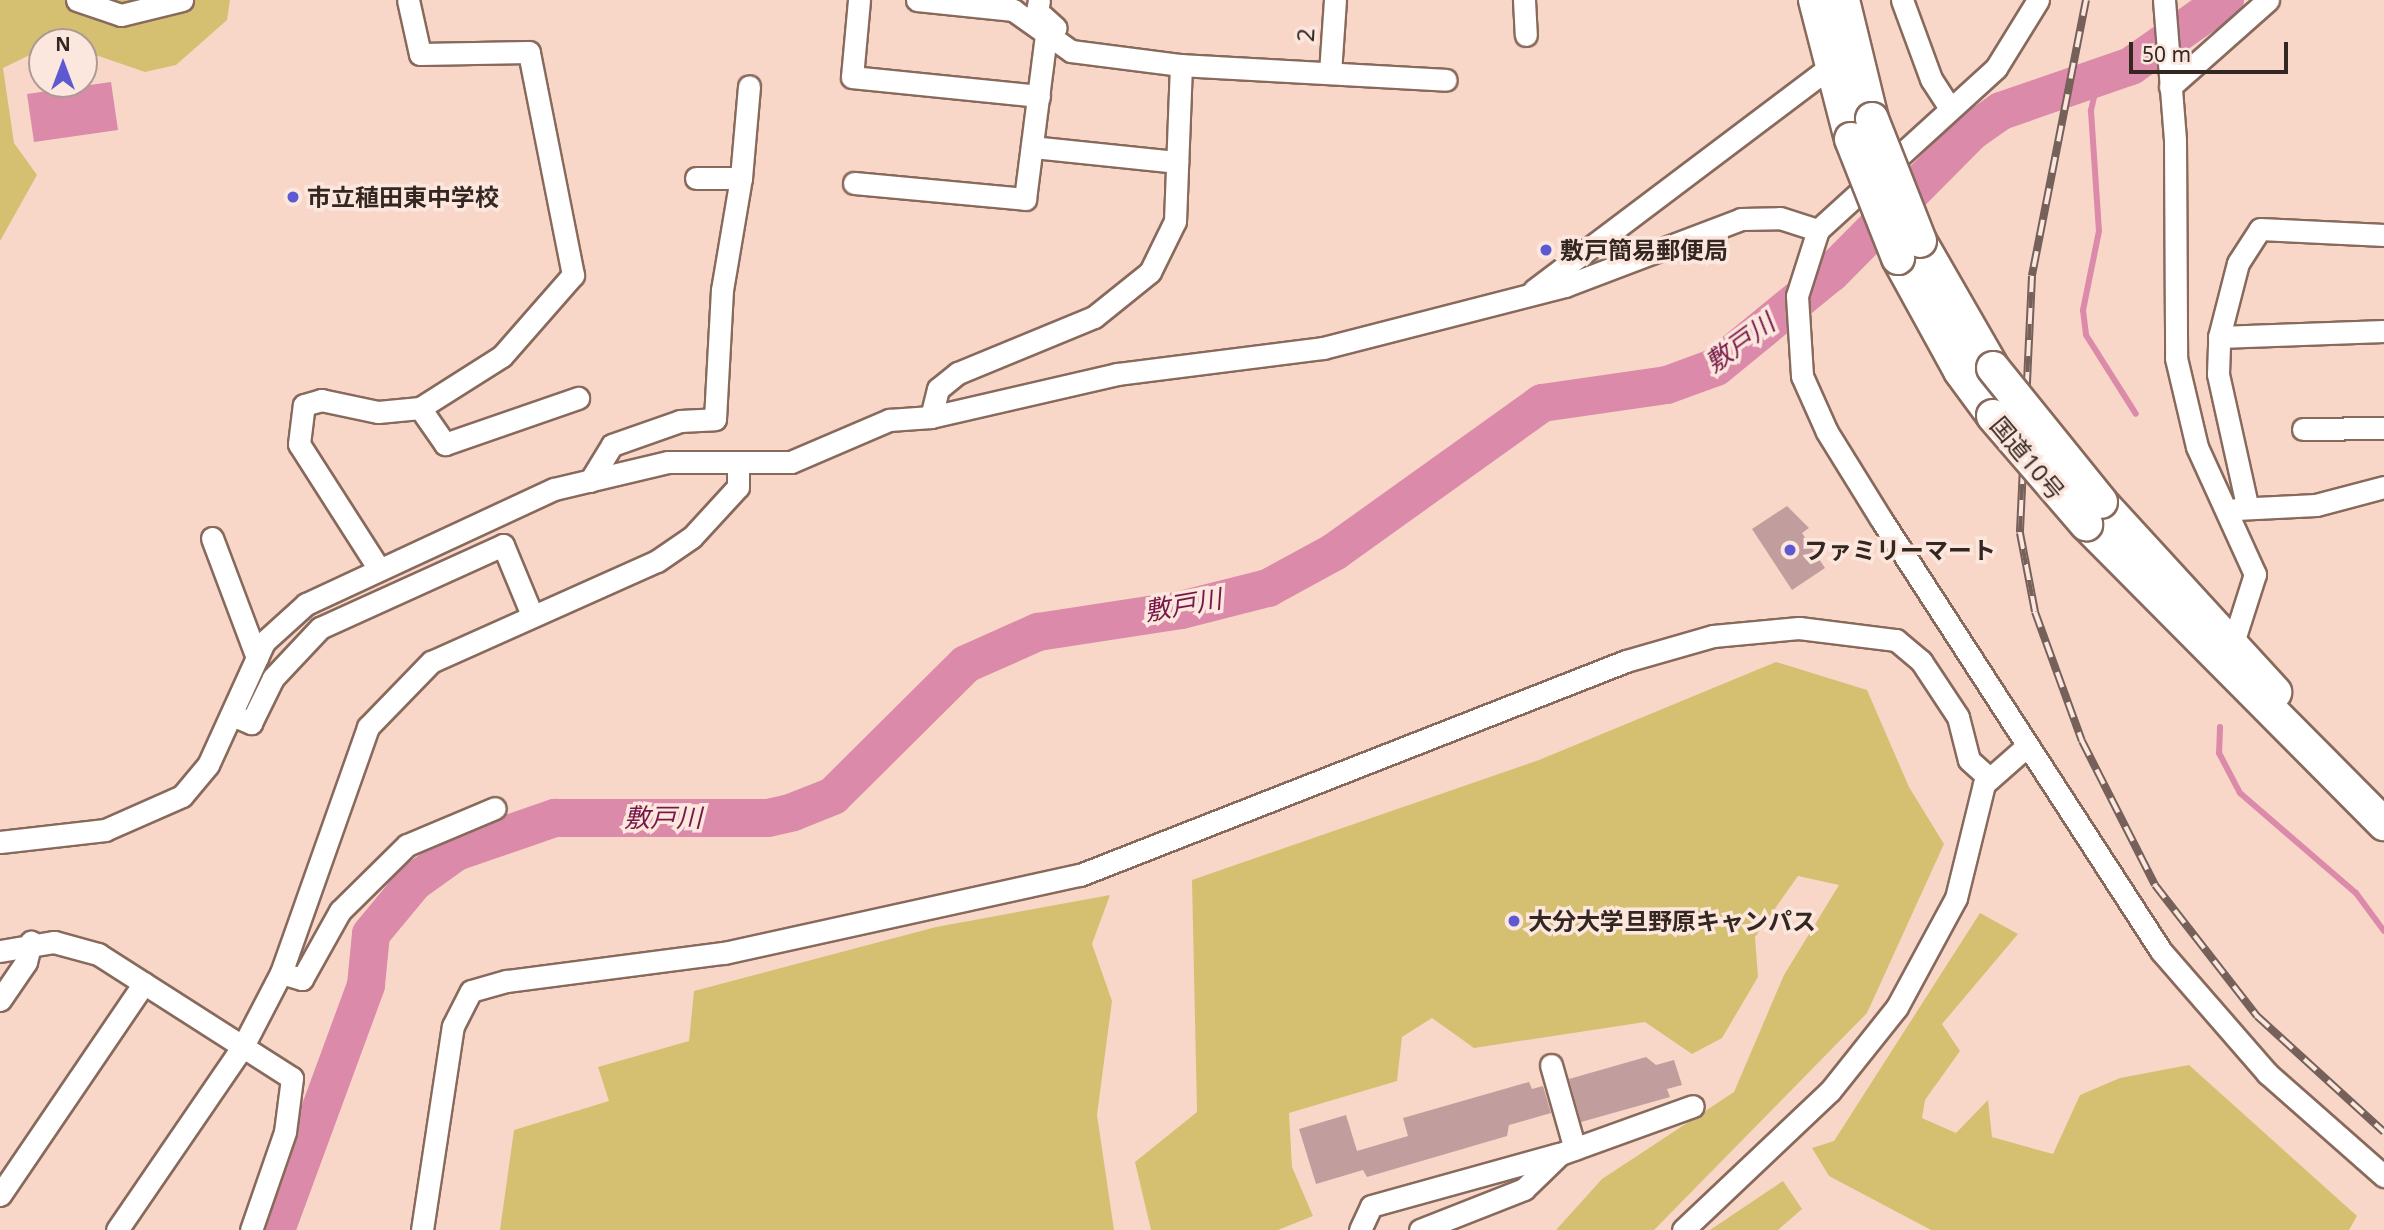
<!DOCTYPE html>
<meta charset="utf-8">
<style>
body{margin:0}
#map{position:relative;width:2384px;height:1230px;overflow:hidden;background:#f9d7c8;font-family:"Noto Sans","Noto Sans JP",sans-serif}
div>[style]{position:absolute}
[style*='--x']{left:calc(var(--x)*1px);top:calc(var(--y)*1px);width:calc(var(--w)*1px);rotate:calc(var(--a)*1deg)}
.green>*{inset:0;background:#d5c072}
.water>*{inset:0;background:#db8aaa}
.stream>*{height:6px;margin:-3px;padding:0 3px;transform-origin:3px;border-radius:3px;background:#db8aaa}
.river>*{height:38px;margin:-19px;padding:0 19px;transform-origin:19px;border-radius:19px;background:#db8aaa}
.building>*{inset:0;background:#c29d9d}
.roads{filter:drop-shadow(2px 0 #886a5d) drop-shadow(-2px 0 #886a5d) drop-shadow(0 2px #886a5d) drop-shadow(0 -2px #886a5d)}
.minor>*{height:21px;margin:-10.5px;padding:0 10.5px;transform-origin:10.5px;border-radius:10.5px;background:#fff}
.highway>*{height:32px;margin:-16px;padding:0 16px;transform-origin:16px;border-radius:16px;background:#fff}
.rail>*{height:8px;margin-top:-4px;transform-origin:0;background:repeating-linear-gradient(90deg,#fce7de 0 16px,#756159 0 32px);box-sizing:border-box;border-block:2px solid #756159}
.bridges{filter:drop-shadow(2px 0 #886a5d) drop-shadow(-2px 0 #886a5d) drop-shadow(0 2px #886a5d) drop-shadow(0 -2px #886a5d)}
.highway-bridge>*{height:32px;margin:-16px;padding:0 16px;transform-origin:16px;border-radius:16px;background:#fff}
.dots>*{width:19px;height:19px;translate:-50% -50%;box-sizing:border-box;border:4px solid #fce7de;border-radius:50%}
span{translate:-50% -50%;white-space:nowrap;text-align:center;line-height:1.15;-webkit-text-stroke:7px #fce7de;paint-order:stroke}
.street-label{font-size:24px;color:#342722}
.poi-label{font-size:24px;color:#342722;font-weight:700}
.left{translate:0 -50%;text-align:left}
.water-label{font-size:26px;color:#771849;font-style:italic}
.north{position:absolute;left:28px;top:28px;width:70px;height:70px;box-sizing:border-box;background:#fce7de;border:2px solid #ac9a93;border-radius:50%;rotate:0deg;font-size:19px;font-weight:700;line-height:28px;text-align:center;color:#342722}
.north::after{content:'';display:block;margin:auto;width:24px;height:32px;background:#5c59d1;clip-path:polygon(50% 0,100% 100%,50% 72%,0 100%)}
.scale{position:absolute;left:2129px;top:42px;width:159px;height:32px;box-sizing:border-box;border:4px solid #342722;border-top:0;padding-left:9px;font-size:21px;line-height:24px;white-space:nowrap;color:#342722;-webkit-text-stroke:5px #fce7de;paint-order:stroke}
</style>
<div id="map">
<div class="green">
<div style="clip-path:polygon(0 0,230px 0,227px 20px,176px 65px,145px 72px,84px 51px,84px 42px,42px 42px,42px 49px,3px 68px,14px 143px,37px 175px,0 241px)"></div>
<div style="clip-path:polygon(1776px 662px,1867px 690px,1909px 787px,1944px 844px,1867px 1013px,1654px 1230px,1556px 1230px,1602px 1179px,1734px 1092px,1784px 975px,1839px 885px,1798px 876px,1755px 937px,1758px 977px,1722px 1038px,1692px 1054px,1645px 1022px,1474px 1048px,1432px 1018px,1402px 1037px,1397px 1081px,1289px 1113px,1292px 1167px,1313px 1216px,1278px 1230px,1151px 1230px,1135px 1162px,1197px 1112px,1192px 880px,1539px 760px)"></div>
<div style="clip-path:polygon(1110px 895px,1092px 944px,1112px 1001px,1097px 1115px,1114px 1230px,500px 1230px,514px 1130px,609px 1101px,598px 1067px,689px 1041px,694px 991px,936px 927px)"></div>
<div style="clip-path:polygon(1980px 913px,2018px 934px,1942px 1024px,1960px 1051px,1925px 1100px,1922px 1118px,1956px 1133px,1988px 1100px,1992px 1137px,2053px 1154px,2080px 1095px,2120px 1078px,2189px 1065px,2357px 1216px,2349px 1230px,1931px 1230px,1829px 1176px,1812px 1148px,1834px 1141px)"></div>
<div style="clip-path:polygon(1783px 1181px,1802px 1209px,1778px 1230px,1710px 1230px)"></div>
</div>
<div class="water">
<div style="clip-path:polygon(111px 82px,118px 130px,34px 142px,27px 94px)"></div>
</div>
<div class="stream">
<div style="--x:2098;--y:80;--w:32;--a:103"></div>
<div style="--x:2091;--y:111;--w:120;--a:86.2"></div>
<div style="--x:2099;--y:231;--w:81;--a:101.4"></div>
<div style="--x:2083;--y:310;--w:25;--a:83"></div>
<div style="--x:2086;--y:335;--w:93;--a:57.7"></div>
<div style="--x:2220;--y:727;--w:26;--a:92"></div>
<div style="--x:2219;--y:753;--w:45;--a:62.3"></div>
<div style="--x:2240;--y:793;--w:153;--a:40.8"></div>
<div style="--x:2356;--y:893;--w:47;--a:53.6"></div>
</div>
<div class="river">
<div style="--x:276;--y:1230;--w:261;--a:-69.8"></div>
<div style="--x:366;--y:985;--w:51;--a:-84.4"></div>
<div style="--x:371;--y:934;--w:67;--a:-50.4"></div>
<div style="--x:414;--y:882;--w:52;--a:-35.5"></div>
<div style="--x:456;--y:852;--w:105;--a:-19"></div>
<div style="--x:555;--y:818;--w:213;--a:0"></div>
<div style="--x:768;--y:818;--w:26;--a:-13"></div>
<div style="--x:793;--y:812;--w:43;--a:-21.8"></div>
<div style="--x:833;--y:796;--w:187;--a:-44.8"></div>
<div style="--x:966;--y:664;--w:79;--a:-24"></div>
<div style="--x:1038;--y:632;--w:145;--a:-8.7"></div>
<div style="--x:1181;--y:610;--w:90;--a:-14.2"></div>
<div style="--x:1268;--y:588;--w:75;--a:-28.6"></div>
<div style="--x:1334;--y:552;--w:256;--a:-35.6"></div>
<div style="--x:1542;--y:403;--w:126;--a:-8.2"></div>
<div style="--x:1667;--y:385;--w:52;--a:-20.2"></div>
<div style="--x:1716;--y:367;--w:149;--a:-39.3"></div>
<div style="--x:1831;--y:273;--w:199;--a:-45.2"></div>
<div style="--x:1971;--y:132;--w:37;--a:-35"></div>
<div style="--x:2001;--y:111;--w:138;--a:-19.1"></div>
<div style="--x:2131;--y:66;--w:115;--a:-35.1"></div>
</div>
<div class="building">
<div style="clip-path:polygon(1787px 506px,1809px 528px,1802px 533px,1825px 568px,1792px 590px,1752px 529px)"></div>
<div style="clip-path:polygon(1646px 1057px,1656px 1065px,1674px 1060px,1682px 1085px,1667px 1089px,1670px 1097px,1581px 1122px,1569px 1079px)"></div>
<div style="clip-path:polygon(1529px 1082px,1532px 1089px,1543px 1086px,1551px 1113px,1509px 1125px,1507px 1136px,1367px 1177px,1363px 1170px,1316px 1184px,1299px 1129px,1346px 1115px,1357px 1151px,1408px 1136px,1403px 1118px)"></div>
</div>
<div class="roads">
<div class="minor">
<div style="--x:77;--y:0;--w:46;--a:18.8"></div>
<div style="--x:121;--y:15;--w:63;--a:-13.8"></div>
<div style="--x:859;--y:0;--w:77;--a:95.2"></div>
<div style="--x:852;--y:77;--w:188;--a:5.8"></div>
<div style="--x:917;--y:0;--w:97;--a:5.9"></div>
<div style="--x:1013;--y:10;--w:71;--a:35.3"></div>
<div style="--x:1071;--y:51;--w:111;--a:7.3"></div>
<div style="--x:1181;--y:65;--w:265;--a:3.2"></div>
<div style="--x:1039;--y:0;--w:11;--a:100"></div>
<div style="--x:1037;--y:11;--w:25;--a:42"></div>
<div style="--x:1524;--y:0;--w:35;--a:87"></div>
<div style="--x:1902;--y:0;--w:84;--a:69.8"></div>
<div style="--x:1931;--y:79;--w:35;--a:57"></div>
<div style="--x:2038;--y:0;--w:80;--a:121.7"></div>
<div style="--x:1996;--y:68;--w:241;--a:137.7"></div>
<div style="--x:1818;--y:230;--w:69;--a:107.7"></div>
<div style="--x:1797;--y:296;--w:80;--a:86.4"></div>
<div style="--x:1802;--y:376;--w:61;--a:65.9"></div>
<div style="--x:1827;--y:432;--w:102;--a:58.2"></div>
<div style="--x:1881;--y:519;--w:515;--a:57.05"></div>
<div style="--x:2161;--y:951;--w:162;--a:49"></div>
<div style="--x:2267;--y:1073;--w:156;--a:41.4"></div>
<div style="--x:2164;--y:0;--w:140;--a:85.5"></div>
<div style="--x:2175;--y:140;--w:218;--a:89.7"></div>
<div style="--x:2176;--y:358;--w:91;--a:76.7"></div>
<div style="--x:2197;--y:447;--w:140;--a:65.5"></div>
<div style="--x:2255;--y:574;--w:72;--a:107.7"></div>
<div style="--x:2233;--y:643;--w:14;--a:144"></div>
<div style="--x:1330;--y:73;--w:73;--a:-86.1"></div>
<div style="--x:2170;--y:87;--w:131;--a:-41.6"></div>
<div style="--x:1032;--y:147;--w:146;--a:5.9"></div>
<div style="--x:741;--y:178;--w:92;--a:-85"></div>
<div style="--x:854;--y:183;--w:172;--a:5.3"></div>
<div style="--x:1025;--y:199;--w:166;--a:-82.7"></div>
<div style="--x:1534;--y:290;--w:371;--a:-37"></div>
<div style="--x:2219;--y:337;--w:165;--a:-2.1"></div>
<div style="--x:420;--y:408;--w:44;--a:55.2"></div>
<div style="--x:445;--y:444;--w:141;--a:-19.1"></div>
<div style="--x:931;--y:417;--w:29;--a:-76"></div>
<div style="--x:938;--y:389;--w:26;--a:-39"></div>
<div style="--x:958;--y:373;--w:147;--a:-22.4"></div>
<div style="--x:1094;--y:317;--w:72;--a:-38.8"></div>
<div style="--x:1150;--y:272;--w:57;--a:-63.9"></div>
<div style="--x:1175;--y:221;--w:156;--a:-87.8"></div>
<div style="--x:2303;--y:429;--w:81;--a:-0.7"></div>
<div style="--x:590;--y:481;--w:42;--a:-58.6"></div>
<div style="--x:612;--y:445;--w:72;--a:-19.4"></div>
<div style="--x:680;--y:421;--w:35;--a:-3"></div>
<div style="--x:715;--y:419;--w:129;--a:-86.9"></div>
<div style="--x:722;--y:290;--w:114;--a:-80.4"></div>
<div style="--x:741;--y:178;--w:45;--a:180"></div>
<div style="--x:2247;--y:505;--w:134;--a:-102.5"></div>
<div style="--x:2218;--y:374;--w:37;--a:-88"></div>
<div style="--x:2219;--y:337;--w:76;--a:-75.6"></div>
<div style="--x:2238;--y:263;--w:40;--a:-57.1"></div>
<div style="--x:2260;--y:229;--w:124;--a:2.8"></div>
<div style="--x:2236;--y:509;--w:80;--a:-2.9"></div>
<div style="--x:2316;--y:505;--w:70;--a:-14.8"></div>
<div style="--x:212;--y:538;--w:128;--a:69.4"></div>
<div style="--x:379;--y:569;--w:148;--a:-122.6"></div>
<div style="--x:299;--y:444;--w:39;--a:-83"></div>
<div style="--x:304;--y:405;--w:18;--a:-16"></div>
<div style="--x:321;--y:400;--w:58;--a:11.9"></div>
<div style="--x:378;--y:412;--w:42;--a:-5.4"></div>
<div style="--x:420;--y:408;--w:97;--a:-32.4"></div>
<div style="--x:502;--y:356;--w:108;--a:-48.8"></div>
<div style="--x:573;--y:275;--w:227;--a:-101.2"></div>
<div style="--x:529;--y:52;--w:109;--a:178.9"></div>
<div style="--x:420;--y:54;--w:55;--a:-102.5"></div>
<div style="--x:232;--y:715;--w:21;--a:23"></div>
<div style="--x:251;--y:723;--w:50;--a:-63.9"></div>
<div style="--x:273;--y:678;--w:69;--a:-46.8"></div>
<div style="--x:320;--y:628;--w:201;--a:-24.4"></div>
<div style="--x:503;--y:545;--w:76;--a:67.5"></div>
<div style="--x:0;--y:842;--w:106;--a:-6.5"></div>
<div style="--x:105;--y:830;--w:84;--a:-23.8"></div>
<div style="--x:182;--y:796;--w:40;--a:-50"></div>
<div style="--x:208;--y:765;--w:135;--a:-65.5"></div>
<div style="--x:264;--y:642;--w:57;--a:-42.1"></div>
<div style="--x:306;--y:604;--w:273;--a:-24.9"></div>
<div style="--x:554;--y:489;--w:117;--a:-13.3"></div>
<div style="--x:668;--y:462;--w:123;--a:0"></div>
<div style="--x:791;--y:462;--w:107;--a:-23.2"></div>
<div style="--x:889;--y:420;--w:42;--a:-4.1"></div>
<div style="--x:931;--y:417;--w:191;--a:-13"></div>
<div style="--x:1117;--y:374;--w:208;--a:-7.2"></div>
<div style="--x:1323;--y:348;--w:250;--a:-14.4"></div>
<div style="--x:1565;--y:286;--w:188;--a:-20.8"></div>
<div style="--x:1741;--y:219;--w:39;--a:-1"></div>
<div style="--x:1780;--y:218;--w:40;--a:18"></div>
<div style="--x:0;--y:951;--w:55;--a:-9.5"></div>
<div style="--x:54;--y:942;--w:46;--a:15.3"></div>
<div style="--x:98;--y:954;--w:230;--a:32.6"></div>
<div style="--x:292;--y:1078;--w:54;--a:97.4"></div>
<div style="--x:285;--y:1132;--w:104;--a:109.1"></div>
<div style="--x:281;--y:973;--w:22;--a:16"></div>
<div style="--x:302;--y:979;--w:78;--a:-60.8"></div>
<div style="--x:340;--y:911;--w:94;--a:-44.6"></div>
<div style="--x:407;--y:845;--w:95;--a:-22.8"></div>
<div style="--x:0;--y:1000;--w:46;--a:-55.6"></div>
<div style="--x:26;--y:962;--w:21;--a:-76"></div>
<div style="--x:1551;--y:1065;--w:87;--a:74.1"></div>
<div style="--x:0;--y:1195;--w:256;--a:-55.8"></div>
<div style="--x:117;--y:1230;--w:223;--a:-55.6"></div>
<div style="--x:243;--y:1046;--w:82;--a:-62.5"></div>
<div style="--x:281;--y:973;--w:261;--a:-70.5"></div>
<div style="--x:368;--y:727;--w:91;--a:-45.9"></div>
<div style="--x:431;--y:662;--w:248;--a:-24.1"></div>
<div style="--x:657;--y:561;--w:42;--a:-34.4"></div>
<div style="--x:692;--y:537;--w:68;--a:-47.4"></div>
<div style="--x:738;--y:487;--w:23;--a:-90"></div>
<div style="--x:422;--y:1230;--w:206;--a:-81.4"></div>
<div style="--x:453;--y:1026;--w:39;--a:-63"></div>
<div style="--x:471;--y:991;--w:37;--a:-16"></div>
<div style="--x:507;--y:981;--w:219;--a:-7.4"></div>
<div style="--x:724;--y:953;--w:364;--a:-12.4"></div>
<div style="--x:1080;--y:875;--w:586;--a:-21.4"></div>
<div style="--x:1626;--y:661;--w:91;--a:-16"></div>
<div style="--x:1713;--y:636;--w:86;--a:-5.3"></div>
<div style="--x:1799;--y:628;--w:98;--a:7.1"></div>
<div style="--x:1896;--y:640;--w:33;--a:40"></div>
<div style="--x:1921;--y:661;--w:67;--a:56.5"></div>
<div style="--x:1958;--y:717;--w:44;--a:75.7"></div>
<div style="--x:1969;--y:760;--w:27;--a:42"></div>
<div style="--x:1360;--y:1230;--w:26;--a:-65"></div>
<div style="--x:1371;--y:1206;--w:194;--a:-15.5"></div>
<div style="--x:1420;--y:1230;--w:112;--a:-21.5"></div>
<div style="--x:1524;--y:1189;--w:50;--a:-44.2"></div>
<div style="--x:1560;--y:1154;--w:141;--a:-19.8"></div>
<div style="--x:1683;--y:1230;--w:202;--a:-43.4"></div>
<div style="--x:1830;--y:1091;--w:107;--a:-51.4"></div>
<div style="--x:1897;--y:1007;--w:124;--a:-61.6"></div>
<div style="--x:1956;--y:898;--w:117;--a:-76.2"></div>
<div style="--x:1984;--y:784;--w:57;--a:-41.5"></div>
</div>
<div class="highway">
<div style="--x:1815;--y:0;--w:144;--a:75.5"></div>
<div style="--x:1843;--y:0;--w:122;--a:76.3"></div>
<div style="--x:1920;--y:241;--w:146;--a:60.1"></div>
<div style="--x:1898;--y:258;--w:129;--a:61.2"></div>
<div style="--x:1960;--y:371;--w:56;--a:53.7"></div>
<div style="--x:2101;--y:502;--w:258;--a:47.5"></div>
<div style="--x:2086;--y:524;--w:423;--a:45.2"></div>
</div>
</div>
<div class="rail">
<div style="--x:2086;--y:0;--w:281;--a:101.1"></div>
<div style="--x:2032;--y:276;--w:257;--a:92.7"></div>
<div style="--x:2020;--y:533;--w:80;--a:79.2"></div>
<div style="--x:2035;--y:612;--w:137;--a:70"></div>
<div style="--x:2082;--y:741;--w:161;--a:63.1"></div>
<div style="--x:2155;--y:885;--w:166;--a:52.1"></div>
<div style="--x:2257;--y:1016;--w:172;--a:42.4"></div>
</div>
<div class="bridges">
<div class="highway-bridge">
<div style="--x:1872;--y:119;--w:131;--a:68.5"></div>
<div style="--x:1851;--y:139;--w:128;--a:68.4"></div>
<div style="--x:1993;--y:368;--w:172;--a:51.1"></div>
<div style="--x:1993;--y:416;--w:143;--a:49.3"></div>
</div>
</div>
<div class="dots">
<div style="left:293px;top:197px;background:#5c59d1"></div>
<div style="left:1546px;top:250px;background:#5c59d1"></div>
<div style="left:1790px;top:550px;background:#5c59d1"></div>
<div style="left:1514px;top:921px;background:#5c59d1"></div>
</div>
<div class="street-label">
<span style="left:1305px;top:35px;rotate:-87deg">2</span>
<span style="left:2028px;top:458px;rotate:50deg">国道10号</span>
</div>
<div class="poi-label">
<span class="left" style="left:307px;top:197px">市立稙田東中学校</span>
<span class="left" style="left:1560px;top:250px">敷戸簡易郵便局</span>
<span class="left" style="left:1804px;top:550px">ファミリーマート</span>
<span class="left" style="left:1528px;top:921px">大分大学旦野原キャンパス</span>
</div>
<div class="water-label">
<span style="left:1740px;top:343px;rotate:-36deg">敷戸川</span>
<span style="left:1183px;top:605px;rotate:-10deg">敷戸川</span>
<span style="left:663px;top:818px">敷戸川</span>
</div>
<div class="north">N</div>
<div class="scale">50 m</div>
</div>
